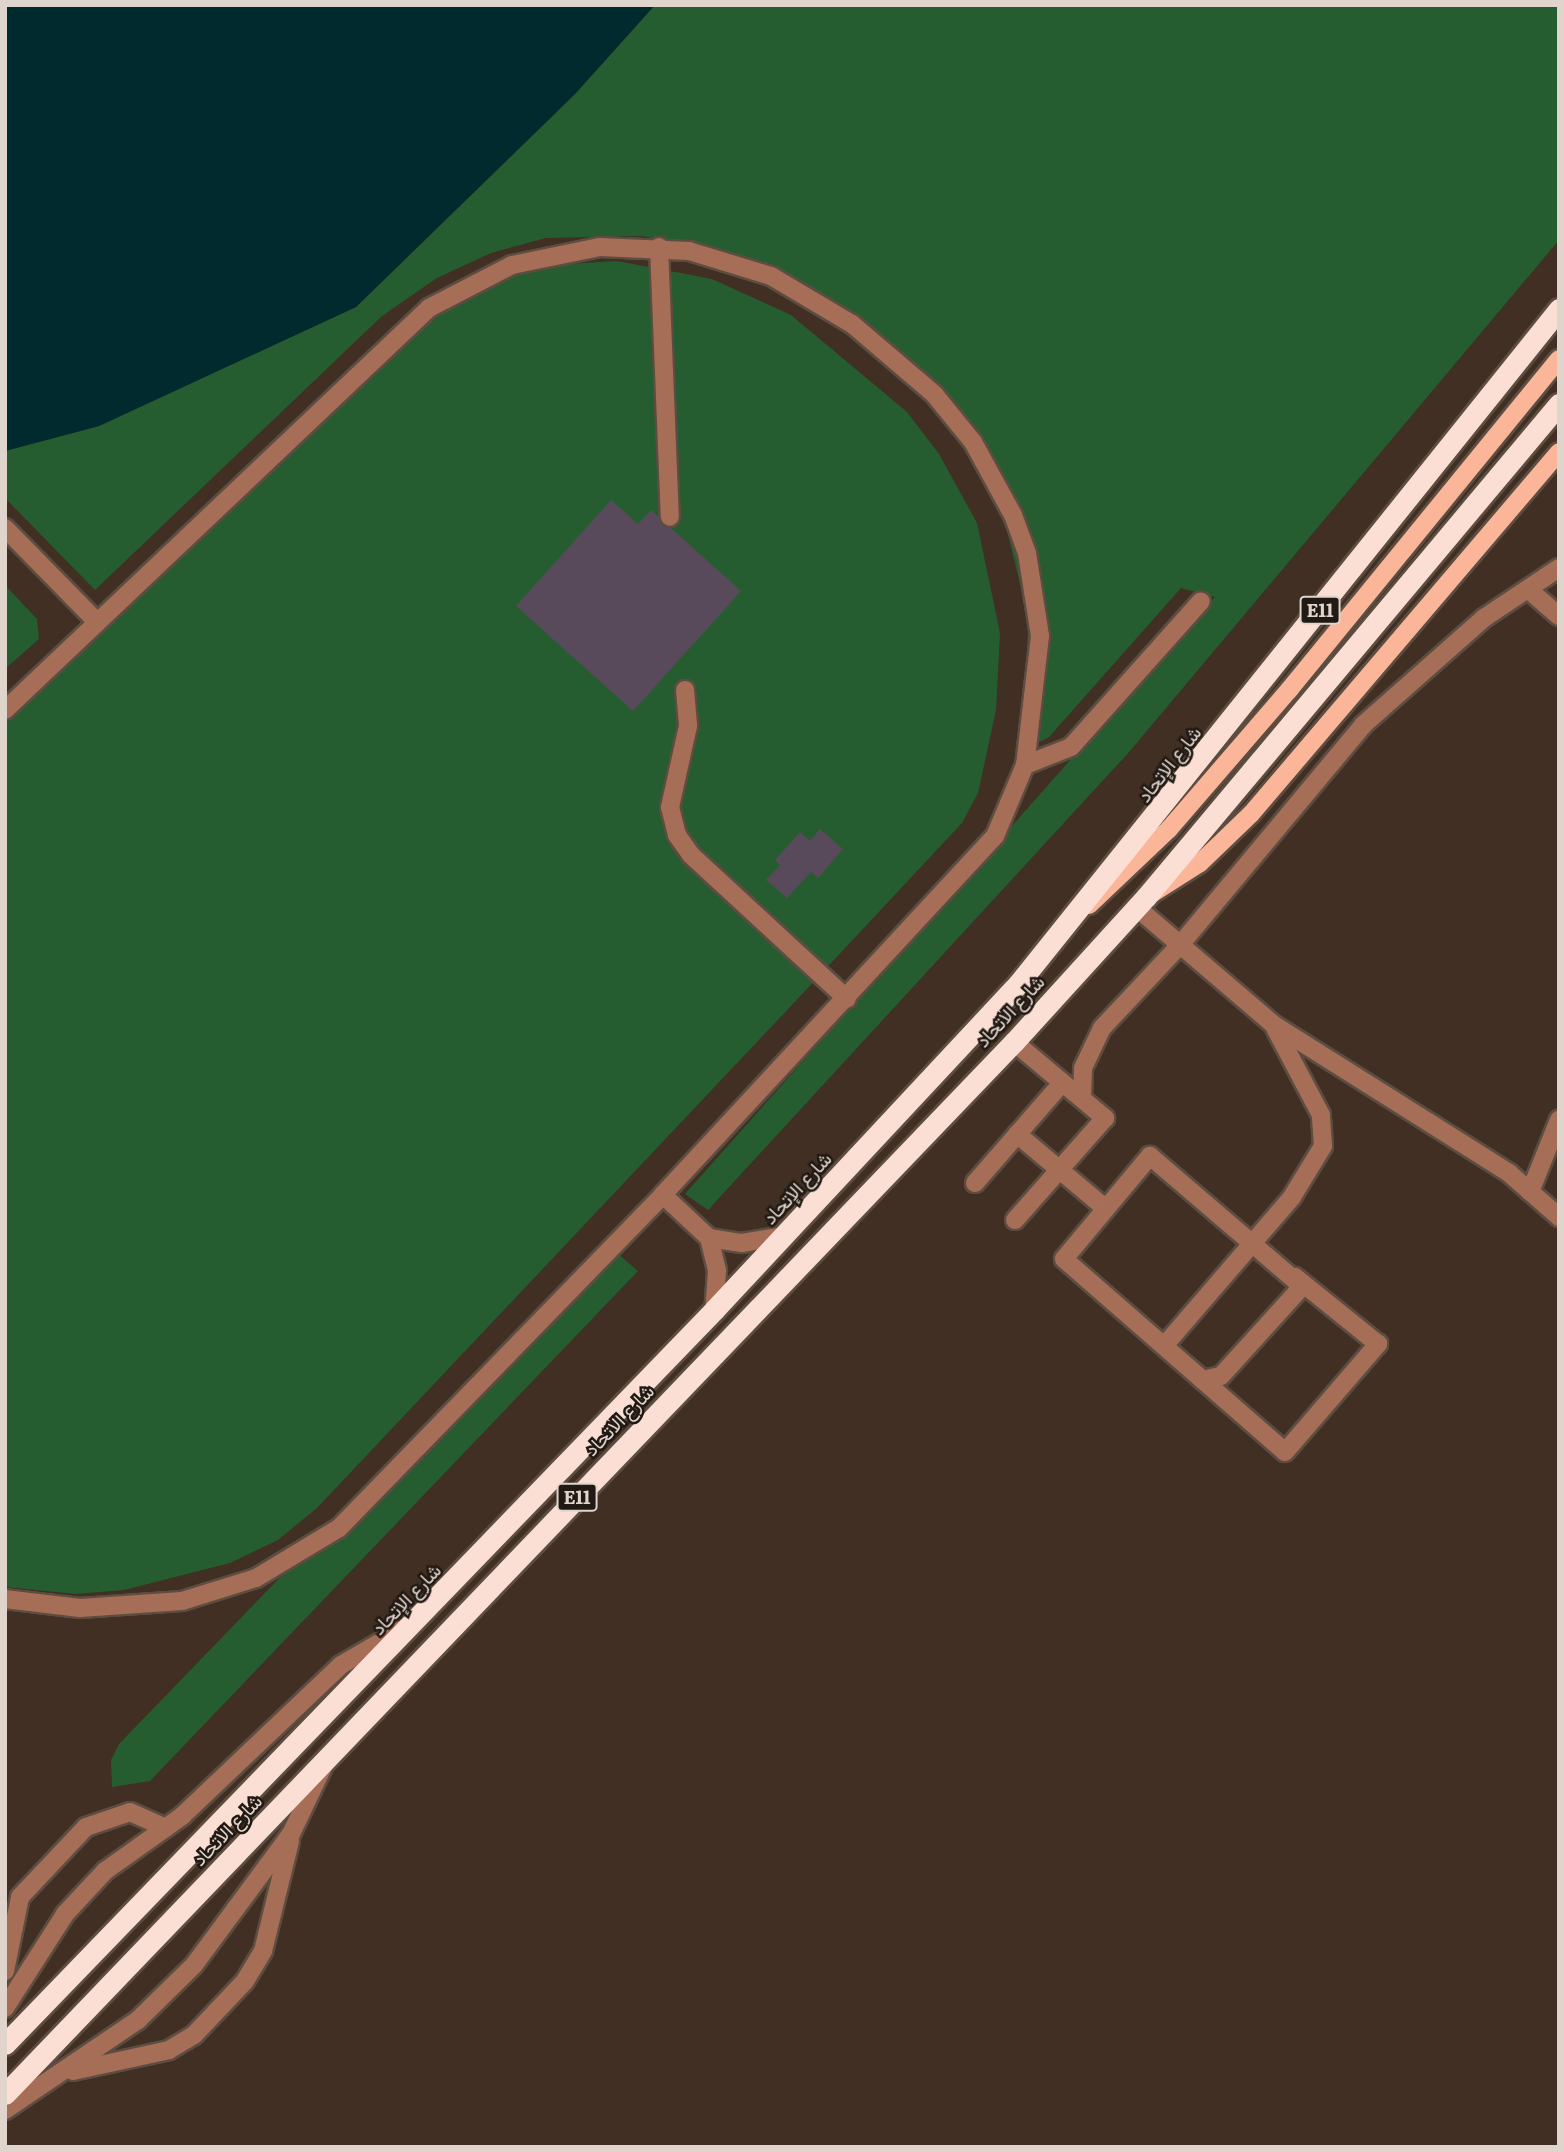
<!DOCTYPE html>
<meta charset="utf-8">
<style>
body{margin:0}
#map{position:relative;width:1564px;height:2152px;overflow:hidden;background:#402f22;font-family:Literata,Vazirmatn,serif}
div>[style]{position:absolute}
[style*='--x']{left:calc(var(--x)*1px);top:calc(var(--y)*1px);width:calc(var(--w)*1px);rotate:calc(var(--a)*1deg)}
.green>*{inset:0;background:#255d31}
.water>*{inset:0;background:#002a2e}
.building>*{inset:0;background:#594a5b}
.roads{filter:drop-shadow(2px 0 #5d4d41) drop-shadow(-2px 0 #5d4d41) drop-shadow(0 2px #5d4d41) drop-shadow(0 -2px #5d4d41)}
.minor>*{height:18px;margin:-9px;padding:0 9px;transform-origin:9px;border-radius:9px;background:#a66e57}
.major>*{height:18px;margin:-9px;padding:0 9px;transform-origin:9px;border-radius:9px;background:#fbb699}
.highway>*{height:21px;margin:-10.5px;padding:0 10.5px;transform-origin:10.5px;border-radius:10.5px;background:#fcdfd4}
span{translate:-50% -50%;white-space:nowrap;text-align:center;line-height:1.15;-webkit-text-stroke:5px #211913;paint-order:stroke}
.shield-label span{padding:2px 5px;background:#211913;border:2px solid;border-radius:5px;-webkit-text-stroke-width:0}
.shield-label{font-size:18px;color:#e0d5cd;font-weight:700}
.street-label{font-size:19px;color:#e0d5cd}
.frame{position:absolute;inset:0;border:7px solid #e0d5cd;pointer-events:none}
</style>
<div id="map">
<div class="green">
<div style="clip-path:polygon(655px 5px,1559px 5px,1559px 240px,1130px 751px,708px 1210px,685px 1194px,1215px 597px,1181px 588px,1049px 737px,1034px 745px,1021px 741px,1028px 631px,1021px 588px,1003px 514px,962px 438px,927px 393px,841px 318px,685px 244px,641px 236px,546px 238px,491px 253px,437px 278px,382px 316px,95px 590px,5px 498px,5px 451px,99px 426px,356px 307px,575px 94px)"></div>
<div style="clip-path:polygon(617px 261px,712px 279px,791px 315px,907px 412px,939px 454px,977px 523px,1000px 633px,996px 710px,978px 793px,962px 823px,790px 1007px,317px 1508px,278px 1540px,230px 1563px,124px 1590px,76px 1594px,5px 1587px,5px 715px,399px 338px,500px 279px,550px 265px)"></div>
<div style="clip-path:polygon(5px 585px,37px 619px,39px 639px,5px 669px)"></div>
<div style="clip-path:polygon(604px 1242px,638px 1271px,150px 1781px,112px 1787px,111px 1760px,119px 1744px)"></div>
</div>
<div class="water">
<div style="clip-path:polygon(5px 5px,655px 5px,575px 94px,356px 307px,99px 426px,5px 451px)"></div>
</div>
<div class="building">
<div style="clip-path:polygon(611px 500px,638px 524px,651px 510px,741px 591px,633px 711px,516px 606px)"></div>
<div style="clip-path:polygon(820px 829px,843px 849px,818px 878px,811px 872px,787px 898px,766px 880px,780px 865px,775px 860px,800px 832px,810px 841px)"></div>
</div>
<div class="roads">
<div class="minor">
<div style="--x:659;--y:247;--w:270;--a:87.7"></div>
<div style="--x:5;--y:528;--w:132;--a:45.6"></div>
<div style="--x:1529;--y:590;--w:40;--a:41"></div>
<div style="--x:685;--y:690;--w:36;--a:85"></div>
<div style="--x:688;--y:726;--w:83;--a:102.5"></div>
<div style="--x:670;--y:807;--w:29;--a:76"></div>
<div style="--x:677;--y:835;--w:24;--a:55"></div>
<div style="--x:691;--y:855;--w:212;--a:42.7"></div>
<div style="--x:5;--y:710;--w:584;--a:-43.47"></div>
<div style="--x:429;--y:308;--w:93;--a:-27.4"></div>
<div style="--x:512;--y:265;--w:90;--a:-11.6"></div>
<div style="--x:600;--y:247;--w:89;--a:2.6"></div>
<div style="--x:689;--y:251;--w:86;--a:17"></div>
<div style="--x:771;--y:276;--w:94;--a:30.7"></div>
<div style="--x:852;--y:324;--w:108;--a:40.5"></div>
<div style="--x:934;--y:394;--w:62;--a:50.9"></div>
<div style="--x:973;--y:442;--w:83;--a:61.3"></div>
<div style="--x:1013;--y:515;--w:40;--a:69.8"></div>
<div style="--x:1027;--y:553;--w:84;--a:81.1"></div>
<div style="--x:1040;--y:636;--w:130;--a:96.6"></div>
<div style="--x:1025;--y:765;--w:77;--a:112.9"></div>
<div style="--x:995;--y:836;--w:489;--a:132.8"></div>
<div style="--x:663;--y:1195;--w:465;--a:134.2"></div>
<div style="--x:339;--y:1528;--w:97;--a:148.9"></div>
<div style="--x:256;--y:1578;--w:77;--a:162.7"></div>
<div style="--x:182;--y:1601;--w:102;--a:176.1"></div>
<div style="--x:80;--y:1608;--w:76;--a:-173.2"></div>
<div style="--x:1025;--y:765;--w:49;--a:-21.4"></div>
<div style="--x:1071;--y:747;--w:195;--a:-48.3"></div>
<div style="--x:1136;--y:907;--w:182;--a:40.5"></div>
<div style="--x:1274;--y:1025;--w:278;--a:32.2"></div>
<div style="--x:1509;--y:1173;--w:67;--a:41.3"></div>
<div style="--x:1014;--y:1042;--w:119;--a:39.9"></div>
<div style="--x:1105;--y:1118;--w:136;--a:131.4"></div>
<div style="--x:1082;--y:1098;--w:30;--a:-88"></div>
<div style="--x:1083;--y:1068;--w:44;--a:-64.6"></div>
<div style="--x:1102;--y:1028;--w:114;--a:-46.8"></div>
<div style="--x:1180;--y:945;--w:286;--a:-50.2"></div>
<div style="--x:1363;--y:725;--w:162;--a:-41.5"></div>
<div style="--x:1484;--y:618;--w:90;--a:-33.7"></div>
<div style="--x:1017;--y:1134;--w:116;--a:40.1"></div>
<div style="--x:975;--y:1183;--w:133;--a:-49"></div>
<div style="--x:1530;--y:1192;--w:78;--a:-68.1"></div>
<div style="--x:663;--y:1195;--w:63;--a:43.1"></div>
<div style="--x:709;--y:1238;--w:33;--a:9"></div>
<div style="--x:742;--y:1243;--w:43;--a:-9.5"></div>
<div style="--x:709;--y:1238;--w:34;--a:76"></div>
<div style="--x:717;--y:1271;--w:39;--a:94"></div>
<div style="--x:1164;--y:1346;--w:196;--a:-49.3"></div>
<div style="--x:1292;--y:1197;--w:60;--a:-58.7"></div>
<div style="--x:1323;--y:1146;--w:31;--a:-94"></div>
<div style="--x:1321;--y:1115;--w:98;--a:-117.9"></div>
<div style="--x:1202;--y:1380;--w:19;--a:-12"></div>
<div style="--x:1221;--y:1376;--w:116;--a:-47.8"></div>
<div style="--x:1299;--y:1290;--w:8;--a:-104"></div>
<div style="--x:1297;--y:1282;--w:194;--a:-139.4"></div>
<div style="--x:1150;--y:1156;--w:134;--a:129.9"></div>
<div style="--x:1064;--y:1259;--w:293;--a:41.1"></div>
<div style="--x:1285;--y:1452;--w:143;--a:-49.3"></div>
<div style="--x:1378;--y:1344;--w:107;--a:-141.1"></div>
<div style="--x:5;--y:1971;--w:76;--a:-78.5"></div>
<div style="--x:20;--y:1897;--w:96;--a:-46.7"></div>
<div style="--x:86;--y:1827;--w:46;--a:-18.8"></div>
<div style="--x:130;--y:1812;--w:39;--a:24"></div>
<div style="--x:5;--y:2008;--w:112;--a:-57.4"></div>
<div style="--x:65;--y:1914;--w:59;--a:-47.1"></div>
<div style="--x:105;--y:1871;--w:95;--a:-35.5"></div>
<div style="--x:182;--y:1816;--w:219;--a:-43.5"></div>
<div style="--x:341;--y:1665;--w:72;--a:-30.1"></div>
<div style="--x:73;--y:2071;--w:98;--a:-12.3"></div>
<div style="--x:169;--y:2050;--w:29;--a:-31"></div>
<div style="--x:194;--y:2035;--w:74;--a:-46.6"></div>
<div style="--x:245;--y:1981;--w:35;--a:-59"></div>
<div style="--x:263;--y:1951;--w:113;--a:-76.2"></div>
<div style="--x:5;--y:2110;--w:161;--a:-34.1"></div>
<div style="--x:138;--y:2020;--w:78;--a:-44.5"></div>
<div style="--x:194;--y:1965;--w:163;--a:-53.5"></div>
<div style="--x:291;--y:1834;--w:74;--a:-64.5"></div>
</div>
<div class="major">
<div style="--x:1153;--y:893;--w:56;--a:-32.6"></div>
<div style="--x:1200;--y:863;--w:71;--a:-43.9"></div>
<div style="--x:1251;--y:814;--w:475;--a:-49.6"></div>
<div style="--x:1089;--y:905;--w:110;--a:-43.5"></div>
<div style="--x:1169;--y:829;--w:184;--a:-49.2"></div>
<div style="--x:1289;--y:690;--w:427;--a:-50.8"></div>
</div>
<div class="highway">
<div style="--x:5;--y:2044;--w:1021;--a:-45.99"></div>
<div style="--x:714;--y:1310;--w:446;--a:-47"></div>
<div style="--x:1018;--y:984;--w:865;--a:-51.29"></div>
<div style="--x:5;--y:2094;--w:1458;--a:-46.2"></div>
<div style="--x:1014;--y:1042;--w:196;--a:-47.7"></div>
<div style="--x:1146;--y:897;--w:643;--a:-50.05"></div>
</div>
</div>
<div class="shield-label">
<span style="left:1320px;top:610px">E11</span>
<span style="left:577px;top:1497px">E11</span>
</div>
<div class="street-label">
<span style="left:1169px;top:764px;rotate:-52deg">شارع الإتحاد</span>
<span style="left:1010px;top:1011px;rotate:-47deg">شارع الاتحاد</span>
<span style="left:797px;top:1188px;rotate:-47deg">شارع الإتحاد</span>
<span style="left:619px;top:1420px;rotate:-46deg">شارع الاتحاد</span>
<span style="left:406px;top:1599px;rotate:-46deg">شارع الإتحاد</span>
<span style="left:227px;top:1830px;rotate:-46deg">شارع الاتحاد</span>
</div>
<div class="frame"></div>
</div>
